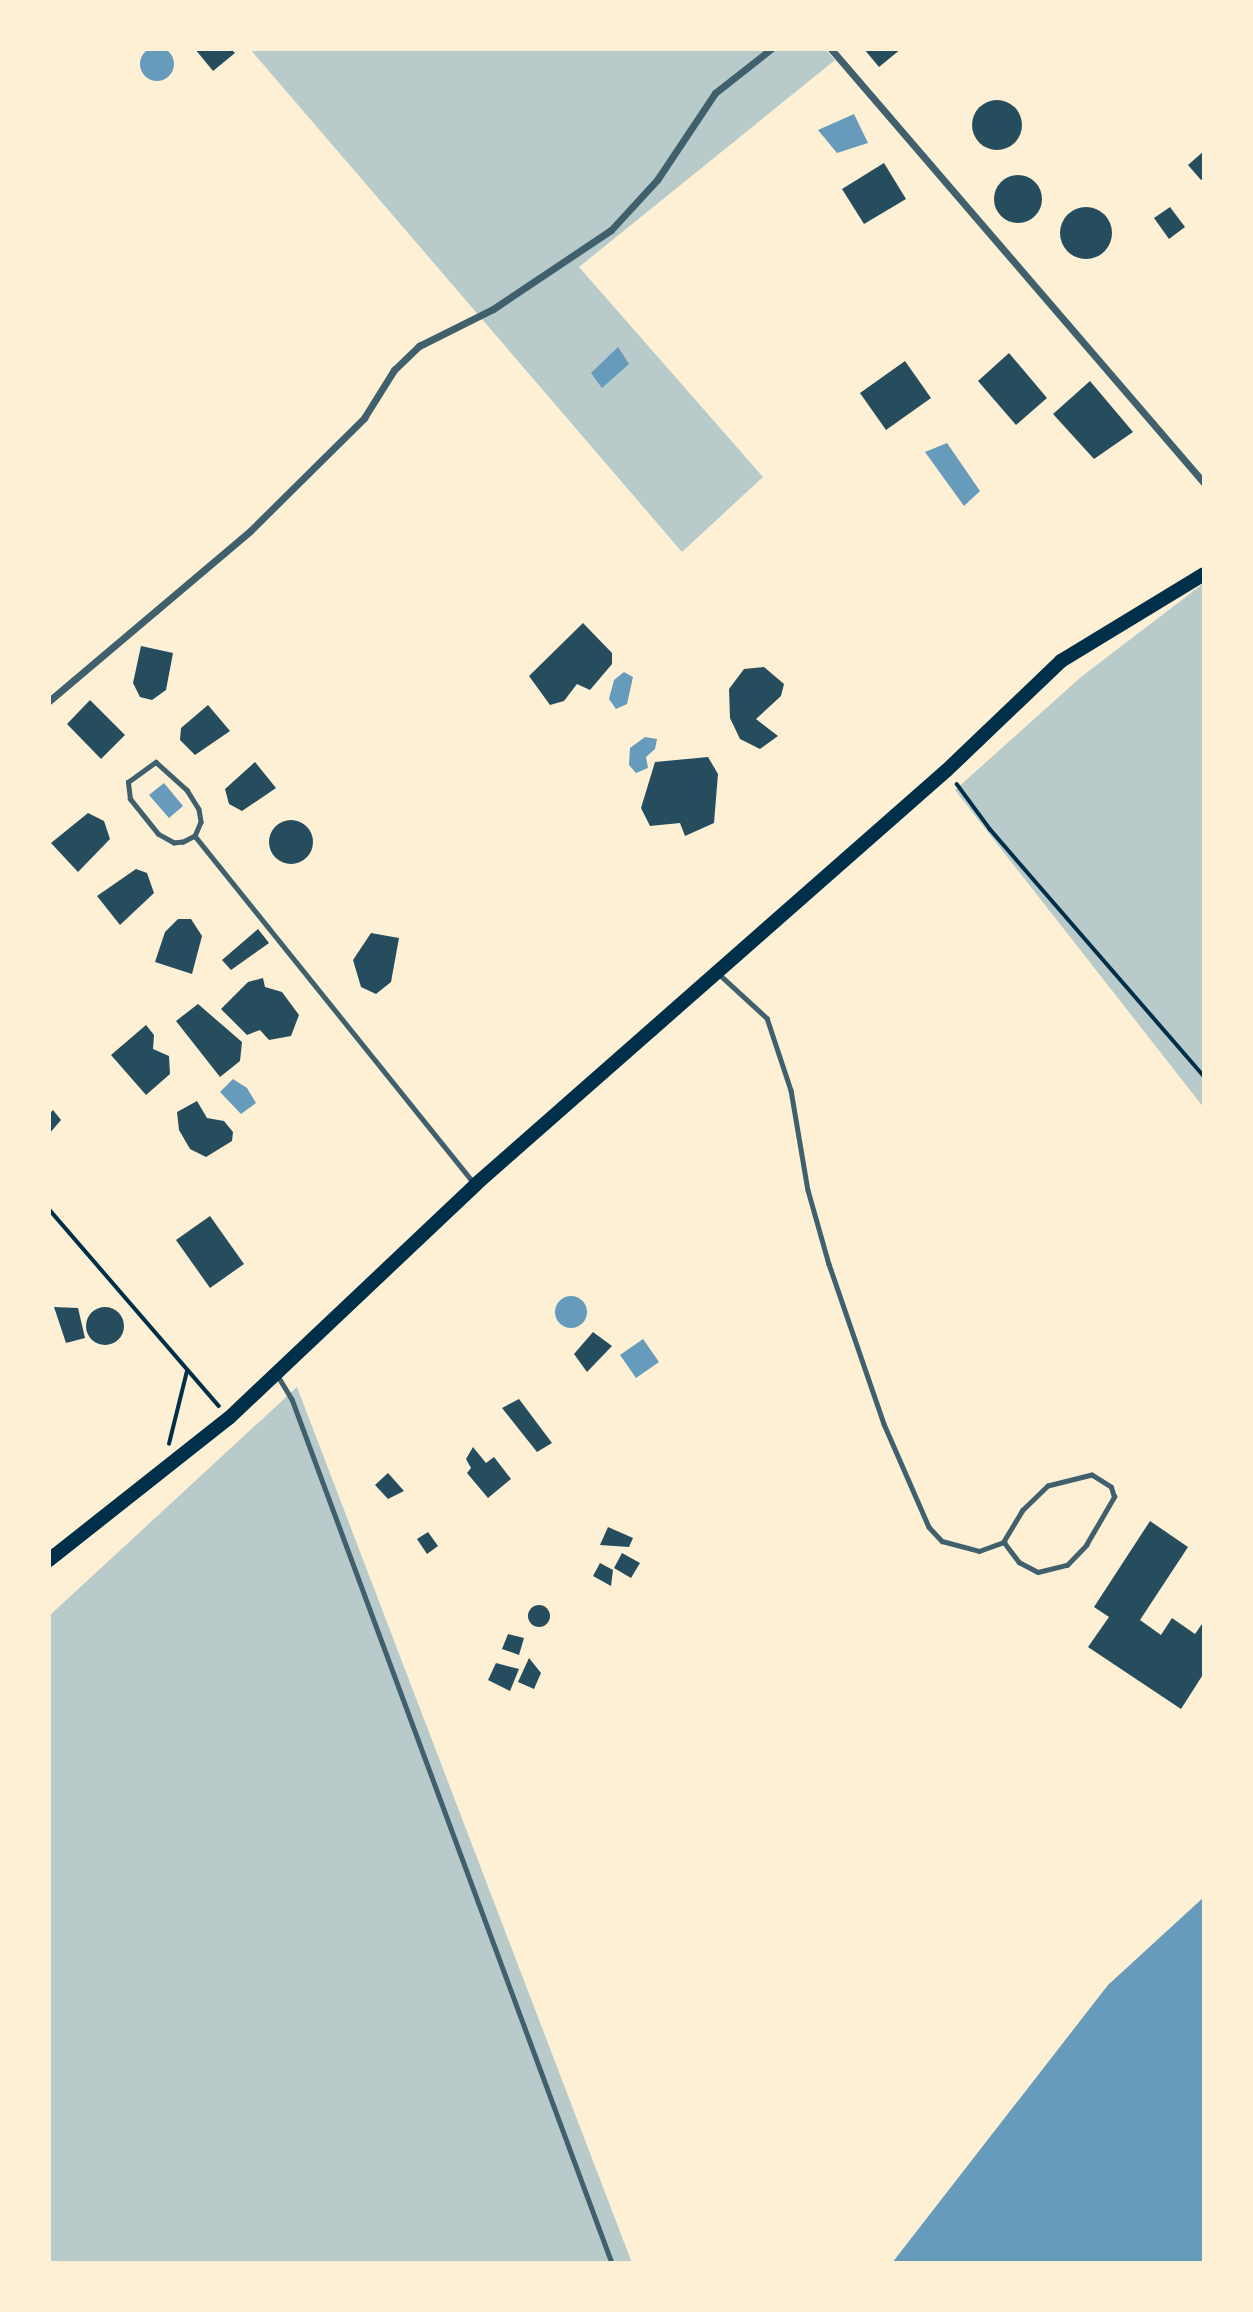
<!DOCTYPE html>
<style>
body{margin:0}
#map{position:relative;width:1253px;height:2312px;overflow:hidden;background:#fdf0d5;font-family:Ubuntu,sans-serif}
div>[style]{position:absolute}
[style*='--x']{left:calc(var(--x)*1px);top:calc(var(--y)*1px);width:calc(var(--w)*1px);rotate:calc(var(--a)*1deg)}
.green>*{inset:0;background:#b9caca}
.water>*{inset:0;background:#669bbc}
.round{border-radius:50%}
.building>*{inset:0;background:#264d5e}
.path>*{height:3.5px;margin:-1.75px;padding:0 1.75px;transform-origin:1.75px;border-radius:1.75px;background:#003049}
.service>*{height:4.5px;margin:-2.25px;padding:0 2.25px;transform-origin:2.25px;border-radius:2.25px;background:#3f606c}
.minor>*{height:7px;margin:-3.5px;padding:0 3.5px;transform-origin:3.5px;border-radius:3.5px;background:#3f606c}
.primary>*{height:14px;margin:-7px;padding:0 7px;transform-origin:7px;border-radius:7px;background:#003049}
span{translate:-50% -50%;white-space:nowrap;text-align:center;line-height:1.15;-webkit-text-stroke:7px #fdf0d5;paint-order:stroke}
.frame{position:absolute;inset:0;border:51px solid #fdf0d5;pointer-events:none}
</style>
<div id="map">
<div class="green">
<div style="clip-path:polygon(250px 49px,825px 49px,835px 60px,579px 267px,763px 477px,682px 552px)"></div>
<div style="clip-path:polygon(1204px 583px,1204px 1108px,955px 790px,1081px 677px)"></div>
<div style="clip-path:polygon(297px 1387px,632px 2263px,49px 2263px,49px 1616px)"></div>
</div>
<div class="water">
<div class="round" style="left:140px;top:47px;width:34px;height:34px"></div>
<div style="clip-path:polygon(854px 114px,868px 143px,837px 153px,818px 130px)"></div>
<div style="clip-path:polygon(618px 347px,629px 364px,602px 388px,591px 373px)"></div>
<div style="clip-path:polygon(947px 443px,980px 491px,964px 506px,925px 452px)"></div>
<div style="clip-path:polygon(624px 672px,633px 677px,627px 704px,616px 709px,609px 699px,614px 680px)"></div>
<div style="clip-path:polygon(645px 737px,657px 739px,655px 749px,646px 757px,648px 768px,636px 773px,629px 765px,630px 748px)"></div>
<div style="clip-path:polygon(164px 783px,183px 806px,169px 818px,149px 795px)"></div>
<div style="clip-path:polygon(233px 1079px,247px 1088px,256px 1103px,241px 1114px,220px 1092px)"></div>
<div class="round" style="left:555px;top:1296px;width:32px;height:32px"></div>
<div style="clip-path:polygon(643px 1339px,659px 1362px,636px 1378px,620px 1355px)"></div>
<div style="clip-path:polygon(1204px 1897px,1204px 2263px,892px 2263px,1108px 1985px)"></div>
</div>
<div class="building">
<div style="clip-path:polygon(195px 49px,231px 49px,235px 53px,213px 71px)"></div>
<div style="clip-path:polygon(864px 49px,901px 49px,879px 67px)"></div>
<div class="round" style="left:972px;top:100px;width:50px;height:50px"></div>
<div style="clip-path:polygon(1204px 151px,1204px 178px,1201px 180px,1188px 165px)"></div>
<div style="clip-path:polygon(884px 163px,906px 199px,864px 224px,842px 189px)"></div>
<div class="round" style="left:994px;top:175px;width:48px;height:48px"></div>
<div class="round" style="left:1060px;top:207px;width:52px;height:52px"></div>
<div style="clip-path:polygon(1170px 207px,1185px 227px,1169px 239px,1154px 218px)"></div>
<div style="clip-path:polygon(1009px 353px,1047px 398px,1016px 425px,978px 381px)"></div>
<div style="clip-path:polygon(905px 361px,931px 398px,886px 430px,860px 393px)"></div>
<div style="clip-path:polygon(1090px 381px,1133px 432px,1094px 459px,1053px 414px)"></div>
<div style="clip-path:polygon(583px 623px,612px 653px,612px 664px,590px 690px,577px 684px,564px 701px,550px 705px,529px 676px)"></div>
<div style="clip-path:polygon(141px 646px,173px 653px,166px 690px,152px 700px,140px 697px,133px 683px)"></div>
<div style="clip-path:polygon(764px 667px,784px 684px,781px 696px,756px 719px,778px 736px,760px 749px,740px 739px,730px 718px,729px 689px,744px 669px)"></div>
<div style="clip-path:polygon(90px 700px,125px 735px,101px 759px,67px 724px)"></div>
<div style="clip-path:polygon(208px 705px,230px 731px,195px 755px,180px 740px,181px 728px)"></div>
<div style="clip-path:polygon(708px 757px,718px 774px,714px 823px,685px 836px,680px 823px,650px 826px,641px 808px,655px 762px)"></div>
<div style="clip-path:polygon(255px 762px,276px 788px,242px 811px,229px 804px,225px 789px)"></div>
<div style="clip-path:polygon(88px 813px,104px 821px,110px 839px,78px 872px,51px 843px)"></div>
<div class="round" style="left:269px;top:820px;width:44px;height:44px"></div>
<div style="clip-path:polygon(136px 869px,147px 873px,154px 893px,120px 925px,97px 896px)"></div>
<div style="clip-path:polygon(178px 919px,191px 919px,202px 936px,192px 974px,155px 962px,165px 932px)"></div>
<div style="clip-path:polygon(258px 929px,269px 943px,231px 970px,222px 960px)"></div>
<div style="clip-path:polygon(371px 933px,399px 938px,391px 982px,376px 994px,361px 987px,353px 960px)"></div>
<div style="clip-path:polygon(263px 978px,265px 987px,282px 992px,299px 1015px,291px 1036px,269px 1040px,260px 1030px,247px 1035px,221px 1009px,248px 982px)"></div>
<div style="clip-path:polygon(198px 1004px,242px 1042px,240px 1061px,220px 1077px,176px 1021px)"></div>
<div style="clip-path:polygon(146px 1025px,154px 1035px,153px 1049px,169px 1056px,170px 1074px,146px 1095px,111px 1055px)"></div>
<div style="clip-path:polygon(197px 1101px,207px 1118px,224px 1121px,233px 1132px,232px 1141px,206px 1157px,190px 1149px,179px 1130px,177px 1112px)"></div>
<div style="clip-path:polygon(53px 1110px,61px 1120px,49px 1134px,49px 1114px)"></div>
<div style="clip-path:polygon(210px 1216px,244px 1264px,210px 1288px,176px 1240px)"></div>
<div class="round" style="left:86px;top:1307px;width:38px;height:38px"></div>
<div style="clip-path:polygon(54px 1307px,78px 1308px,85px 1338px,66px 1343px)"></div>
<div style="clip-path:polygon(593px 1332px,612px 1346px,587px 1372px,574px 1354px)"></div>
<div style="clip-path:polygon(519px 1399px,552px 1443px,537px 1452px,502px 1408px)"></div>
<div style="clip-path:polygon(473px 1447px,486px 1463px,494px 1457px,511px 1479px,488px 1498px,467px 1473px,471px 1468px,466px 1459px)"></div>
<div style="clip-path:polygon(388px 1473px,404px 1491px,388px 1499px,375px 1485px)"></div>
<div style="clip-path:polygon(1150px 1521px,1188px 1547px,1140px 1620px,1161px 1635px,1172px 1618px,1195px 1634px,1204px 1621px,1204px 1673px,1181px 1709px,1088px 1647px,1109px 1617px,1094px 1607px)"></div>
<div style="clip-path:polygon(608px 1527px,633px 1538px,629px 1547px,600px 1545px)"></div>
<div style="clip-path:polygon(428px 1532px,438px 1546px,427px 1554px,417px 1539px)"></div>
<div style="clip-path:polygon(622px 1553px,640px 1563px,631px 1578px,614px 1568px)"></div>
<div style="clip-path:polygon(600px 1563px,613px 1570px,611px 1586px,593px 1576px)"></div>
<div class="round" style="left:528px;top:1605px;width:22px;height:22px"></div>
<div style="clip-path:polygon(508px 1634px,524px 1638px,519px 1655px,502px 1649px)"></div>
<div style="clip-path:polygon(529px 1658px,541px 1673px,534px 1689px,518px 1682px)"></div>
<div style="clip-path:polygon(496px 1663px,519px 1669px,510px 1691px,488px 1680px)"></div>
</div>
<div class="path">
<div style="--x:957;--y:784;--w:56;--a:53.7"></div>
<div style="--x:990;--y:829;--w:327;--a:49.1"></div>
<div style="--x:49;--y:1209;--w:260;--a:49.2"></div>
<div style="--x:169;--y:1444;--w:75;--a:-76.1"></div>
</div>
<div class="service">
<div style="--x:156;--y:762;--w:42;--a:42.1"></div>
<div style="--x:187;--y:790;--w:22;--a:58"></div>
<div style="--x:199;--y:809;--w:13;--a:81"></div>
<div style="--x:201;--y:822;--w:15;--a:113"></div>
<div style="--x:195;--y:836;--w:13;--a:153"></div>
<div style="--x:183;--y:842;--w:9;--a:174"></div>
<div style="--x:174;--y:843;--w:18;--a:-151"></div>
<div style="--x:158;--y:834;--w:45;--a:-128.7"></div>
<div style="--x:130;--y:799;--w:17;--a:-97"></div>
<div style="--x:128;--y:782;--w:34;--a:-36"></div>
<div style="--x:195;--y:836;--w:444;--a:51.2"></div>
<div style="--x:720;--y:975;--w:64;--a:42.5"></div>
<div style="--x:767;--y:1018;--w:76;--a:71.6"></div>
<div style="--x:791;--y:1090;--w:101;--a:80.4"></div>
<div style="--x:808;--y:1190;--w:77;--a:74.2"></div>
<div style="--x:829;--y:1264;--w:169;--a:71"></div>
<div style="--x:884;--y:1424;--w:112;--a:66.4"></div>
<div style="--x:929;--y:1527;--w:19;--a:47"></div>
<div style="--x:942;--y:1541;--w:38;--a:15"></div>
<div style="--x:979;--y:1551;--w:27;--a:-20"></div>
<div style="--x:1004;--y:1542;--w:25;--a:53"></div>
<div style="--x:1019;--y:1562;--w:21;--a:28"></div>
<div style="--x:1038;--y:1572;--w:30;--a:-14"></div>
<div style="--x:1067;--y:1565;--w:28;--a:-46"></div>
<div style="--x:1086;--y:1545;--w:56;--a:-59.7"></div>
<div style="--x:1114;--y:1497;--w:10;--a:-107"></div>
<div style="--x:1111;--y:1487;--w:22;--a:-148"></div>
<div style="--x:1092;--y:1475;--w:45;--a:166"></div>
<div style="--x:1048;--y:1486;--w:35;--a:136"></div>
<div style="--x:1023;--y:1510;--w:37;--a:121"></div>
<div style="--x:278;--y:1376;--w:27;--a:59"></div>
<div style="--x:292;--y:1399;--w:921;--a:69.68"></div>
</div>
<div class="minor">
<div style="--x:831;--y:49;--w:572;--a:49.32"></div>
<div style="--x:49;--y:701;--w:263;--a:-40.2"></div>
<div style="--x:250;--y:531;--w:161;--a:-44.7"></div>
<div style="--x:364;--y:418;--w:57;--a:-58"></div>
<div style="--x:394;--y:370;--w:35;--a:-44"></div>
<div style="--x:419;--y:346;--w:83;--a:-26.6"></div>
<div style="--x:493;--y:309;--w:142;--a:-33.8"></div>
<div style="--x:611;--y:230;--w:68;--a:-47.4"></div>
<div style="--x:657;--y:180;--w:105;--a:-56.3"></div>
<div style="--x:715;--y:93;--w:71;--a:-38.2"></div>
</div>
<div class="primary">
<div style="--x:49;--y:1560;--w:229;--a:-38.3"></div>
<div style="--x:229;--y:1418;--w:339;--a:-43.4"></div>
<div style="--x:475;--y:1185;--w:628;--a:-41.32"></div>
<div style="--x:947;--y:770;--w:158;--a:-43.7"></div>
<div style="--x:1061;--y:661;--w:167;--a:-31.3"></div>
</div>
<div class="frame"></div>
</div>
